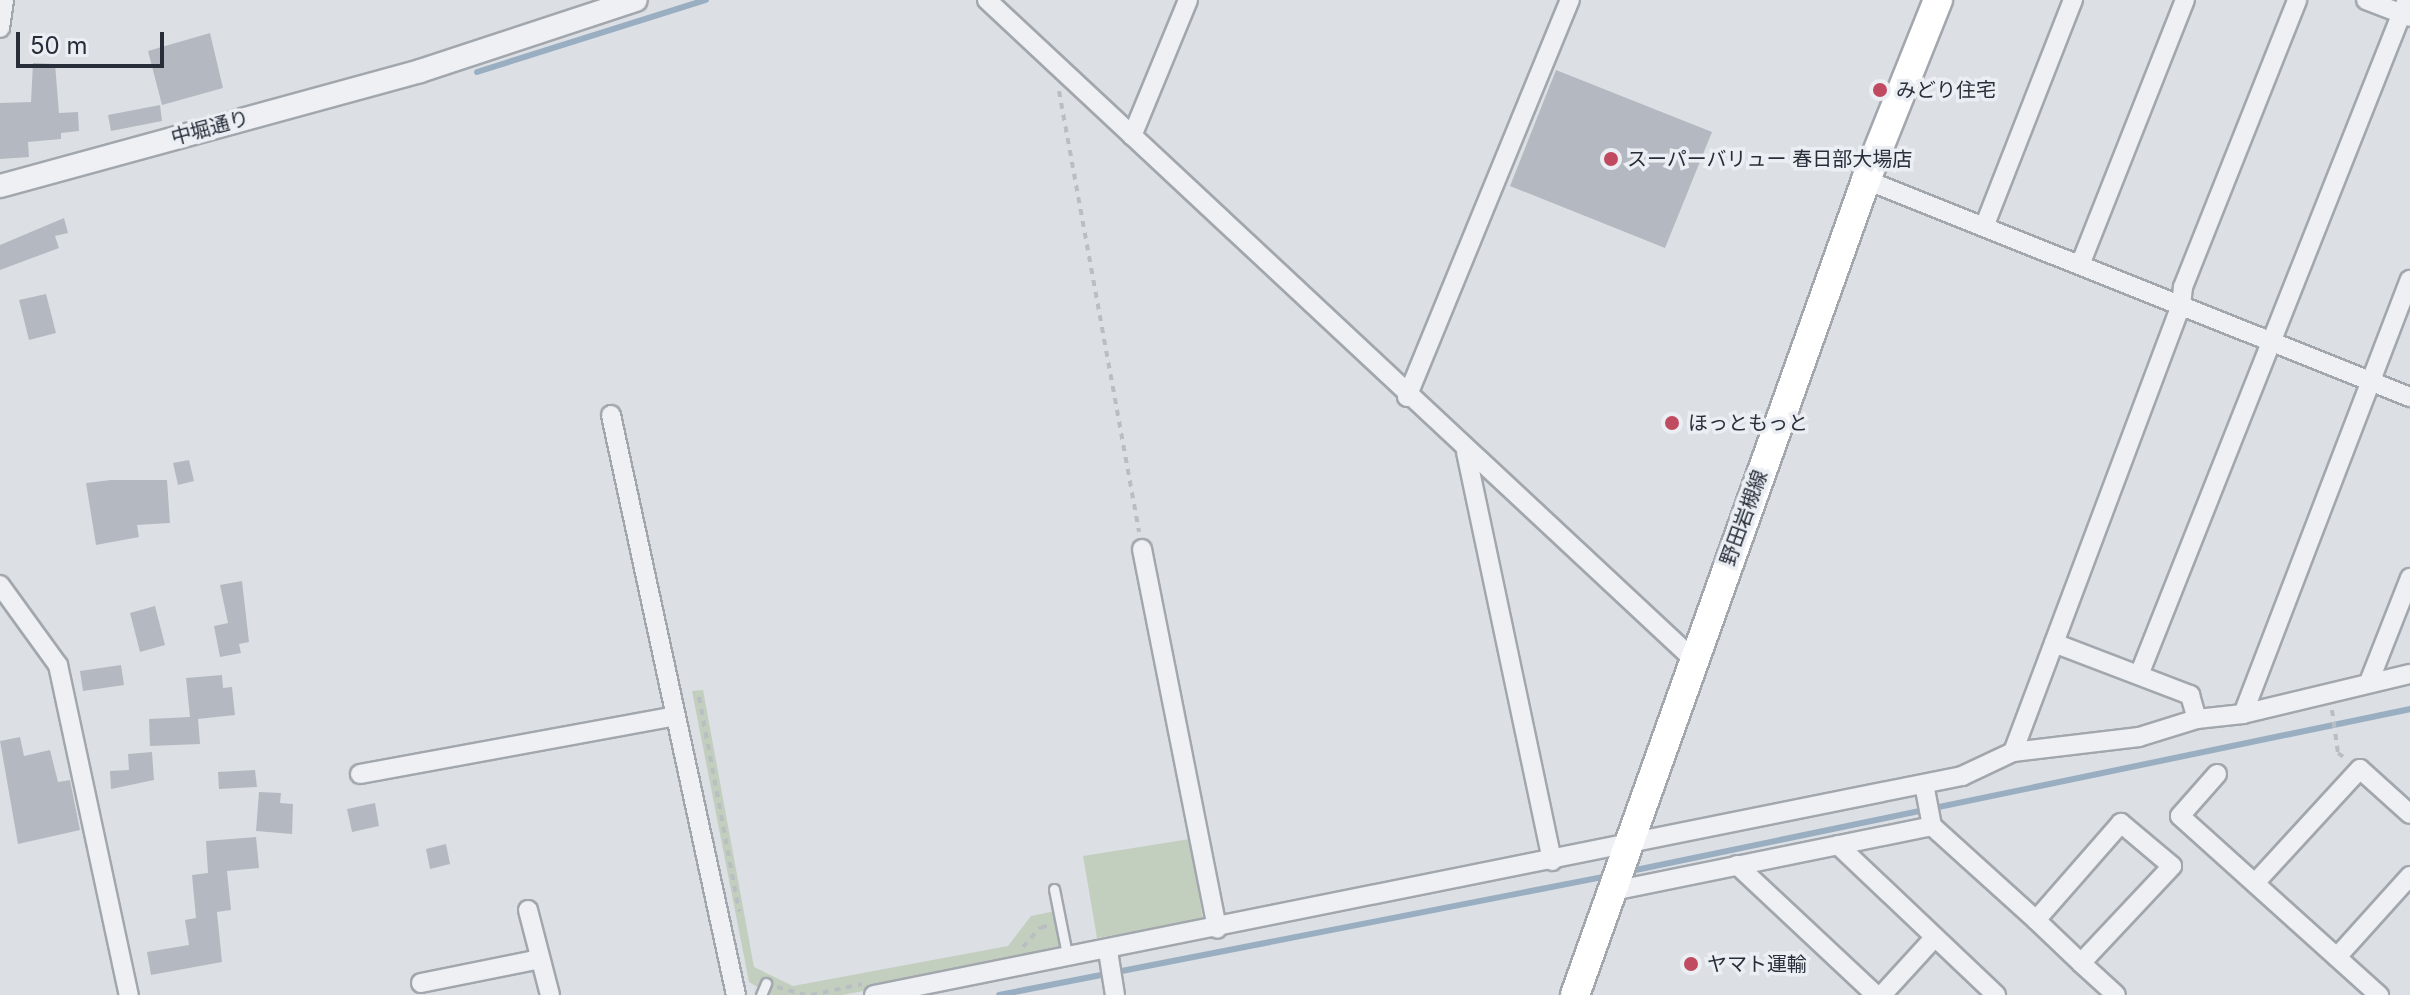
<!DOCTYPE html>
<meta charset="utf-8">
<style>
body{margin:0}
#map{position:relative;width:2410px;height:995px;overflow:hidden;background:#dce0e5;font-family:Inter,"Noto Sans JP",sans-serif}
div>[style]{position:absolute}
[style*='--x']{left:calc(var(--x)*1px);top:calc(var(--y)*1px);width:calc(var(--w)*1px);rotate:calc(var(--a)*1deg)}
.green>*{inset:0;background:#c2cebe}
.stream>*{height:6px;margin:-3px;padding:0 3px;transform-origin:3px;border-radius:3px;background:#9aaec2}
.building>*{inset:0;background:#b4b9c1}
.path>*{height:4px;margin-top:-2px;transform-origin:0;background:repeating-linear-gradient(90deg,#babec3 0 6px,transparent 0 12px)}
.roads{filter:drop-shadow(2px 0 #a2a7ae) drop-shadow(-2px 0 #a2a7ae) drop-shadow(0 2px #a2a7ae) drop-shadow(0 -2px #a2a7ae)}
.service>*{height:9px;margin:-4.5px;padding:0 4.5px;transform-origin:4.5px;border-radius:4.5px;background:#eef0f4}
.minor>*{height:18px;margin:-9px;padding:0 9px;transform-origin:9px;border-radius:9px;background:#eef0f4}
.tertiary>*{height:22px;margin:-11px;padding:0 11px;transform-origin:11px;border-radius:11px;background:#eef0f4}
.primary>*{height:28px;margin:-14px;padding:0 14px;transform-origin:14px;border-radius:14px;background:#fff}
.dots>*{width:22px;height:22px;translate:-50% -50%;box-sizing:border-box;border:4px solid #ebeef3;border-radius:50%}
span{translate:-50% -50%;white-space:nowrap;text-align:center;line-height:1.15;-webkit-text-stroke:7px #ebeef3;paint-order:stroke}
.poi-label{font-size:20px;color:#272e39}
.left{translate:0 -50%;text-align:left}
.street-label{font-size:20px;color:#272e39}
.scale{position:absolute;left:16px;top:32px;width:148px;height:36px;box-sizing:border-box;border:4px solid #272e39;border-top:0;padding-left:10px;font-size:24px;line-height:28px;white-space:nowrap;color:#272e39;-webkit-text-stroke:6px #ebeef3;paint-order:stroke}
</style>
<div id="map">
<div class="green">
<div style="clip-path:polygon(703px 690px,754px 967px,793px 986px,1008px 946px,1031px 916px,1055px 911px,1062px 954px,842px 995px,771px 995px,749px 982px,692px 691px)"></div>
<div style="clip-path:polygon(1190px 839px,1203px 920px,1097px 938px,1083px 856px)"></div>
</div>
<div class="stream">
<div style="--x:477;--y:72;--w:240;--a:-17.5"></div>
<div style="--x:1626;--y:872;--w:801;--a:-11.74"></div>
<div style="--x:999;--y:995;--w:621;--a:-11.06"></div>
</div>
<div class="building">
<div style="clip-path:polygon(210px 33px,223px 88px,162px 105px,148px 51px)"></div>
<div style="clip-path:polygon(33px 63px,55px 64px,59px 113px,78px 112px,79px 131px,61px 133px,61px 139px,28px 142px,29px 157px,0 159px,0 103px,31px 102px)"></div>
<div style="clip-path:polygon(1556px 70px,1712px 132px,1665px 248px,1510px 186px)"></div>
<div style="clip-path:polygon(160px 105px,162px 121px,111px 131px,108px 115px)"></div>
<div style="clip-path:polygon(64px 218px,68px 233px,55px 236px,59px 248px,0 270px,0 245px)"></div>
<div style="clip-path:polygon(46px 294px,56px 333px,29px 340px,19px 300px)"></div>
<div style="clip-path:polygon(189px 460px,194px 481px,178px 485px,173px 463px)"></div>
<div style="clip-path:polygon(111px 480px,167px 480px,170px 523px,137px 525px,139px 537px,96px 545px,86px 483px)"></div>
<div style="clip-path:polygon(242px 581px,249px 642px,239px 644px,241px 653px,220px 657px,214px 626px,228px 623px,220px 585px)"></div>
<div style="clip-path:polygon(155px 606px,165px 645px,140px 652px,130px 613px)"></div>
<div style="clip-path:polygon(121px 665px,124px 685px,83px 691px,80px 671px)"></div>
<div style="clip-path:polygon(222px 675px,223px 688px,232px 687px,235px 715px,198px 719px,200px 744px,150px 746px,149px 719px,190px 717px,186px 678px)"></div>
<div style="clip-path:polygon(20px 737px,24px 756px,50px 750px,58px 782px,70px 780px,80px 830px,18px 844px,0 741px)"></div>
<div style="clip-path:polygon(152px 752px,154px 780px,111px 789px,110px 771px,129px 770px,128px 754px)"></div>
<div style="clip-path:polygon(255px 770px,257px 787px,219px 789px,218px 772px)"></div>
<div style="clip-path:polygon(259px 792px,281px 793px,280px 803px,293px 804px,292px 834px,256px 831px)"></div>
<div style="clip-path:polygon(375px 803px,379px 826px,352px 832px,347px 809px)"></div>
<div style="clip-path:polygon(256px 837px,259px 868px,227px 871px,231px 910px,217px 912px,222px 962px,151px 975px,147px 952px,189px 945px,185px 920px,196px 918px,192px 875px,208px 873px,206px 841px)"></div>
<div style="clip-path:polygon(446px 844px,450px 864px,430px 869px,426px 849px)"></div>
</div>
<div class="path">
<div style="--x:1059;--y:91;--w:448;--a:79.7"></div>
<div style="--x:699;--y:697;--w:218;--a:79.4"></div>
<div style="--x:2332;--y:710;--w:43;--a:82.1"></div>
<div style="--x:2338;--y:753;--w:9;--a:36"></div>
<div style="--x:1023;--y:947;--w:27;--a:-48"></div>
<div style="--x:1041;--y:927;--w:8;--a:-7"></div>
<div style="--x:777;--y:987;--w:29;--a:16"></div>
<div style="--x:811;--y:995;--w:52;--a:-12.2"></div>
</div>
<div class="roads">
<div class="service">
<div style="--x:1054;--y:889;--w:71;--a:78.7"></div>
<div style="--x:761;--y:995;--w:13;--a:-67"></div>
</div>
<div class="minor">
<div style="--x:987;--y:0;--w:966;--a:43.03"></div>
<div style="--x:2366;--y:0;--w:47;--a:21.1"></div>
<div style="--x:0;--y:28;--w:28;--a:-82"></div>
<div style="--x:1132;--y:136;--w:147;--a:-67.6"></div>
<div style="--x:1866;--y:180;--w:586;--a:21.75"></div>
<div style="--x:1984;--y:227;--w:244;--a:-68.6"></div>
<div style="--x:2080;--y:265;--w:285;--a:-68.4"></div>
<div style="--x:1407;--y:397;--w:429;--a:-67.7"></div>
<div style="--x:611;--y:415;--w:593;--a:77.84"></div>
<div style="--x:1466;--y:452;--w:418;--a:78.1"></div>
<div style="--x:1142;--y:549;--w:387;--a:78.8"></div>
<div style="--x:0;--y:585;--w:99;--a:54.1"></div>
<div style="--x:58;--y:665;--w:338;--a:77.9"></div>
<div style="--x:2054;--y:643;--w:146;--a:20.9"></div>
<div style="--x:2190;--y:695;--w:25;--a:74"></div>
<div style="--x:2139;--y:675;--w:726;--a:-68.35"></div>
<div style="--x:2369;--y:682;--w:112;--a:-68.5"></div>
<div style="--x:2243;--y:714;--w:465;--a:-69"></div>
<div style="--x:2013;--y:752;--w:477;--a:-69.4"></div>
<div style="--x:2181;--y:306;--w:19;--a:-84"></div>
<div style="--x:2183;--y:287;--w:309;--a:-68.3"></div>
<div style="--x:360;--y:774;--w:320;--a:-10.4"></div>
<div style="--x:2217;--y:774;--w:56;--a:131.4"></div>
<div style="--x:2180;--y:816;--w:268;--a:42"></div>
<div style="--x:1924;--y:784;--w:43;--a:79.2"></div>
<div style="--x:1932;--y:826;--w:140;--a:42.1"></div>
<div style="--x:1838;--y:845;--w:218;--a:43.5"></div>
<div style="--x:1737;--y:865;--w:190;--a:43.1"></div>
<div style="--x:2255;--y:883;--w:155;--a:-47.4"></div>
<div style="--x:2360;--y:769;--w:67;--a:42"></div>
<div style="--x:1613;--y:891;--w:326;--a:-11.5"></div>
<div style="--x:528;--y:910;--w:88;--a:75.5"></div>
<div style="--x:1108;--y:951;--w:45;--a:81"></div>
<div style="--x:2337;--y:957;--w:109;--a:-48"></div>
<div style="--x:2081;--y:963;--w:133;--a:-46.8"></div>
<div style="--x:2172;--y:866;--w:67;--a:-139.9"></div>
<div style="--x:2121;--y:823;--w:129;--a:131.2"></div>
<div style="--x:2036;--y:920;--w:62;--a:43.7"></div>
<div style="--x:2081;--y:963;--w:47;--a:42.4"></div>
<div style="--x:421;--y:983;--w:121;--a:-11.4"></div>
<div style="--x:874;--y:995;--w:1110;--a:-11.38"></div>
<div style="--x:1962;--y:776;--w:56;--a:-25.2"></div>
<div style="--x:2013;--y:752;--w:127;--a:-6.8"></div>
<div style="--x:2139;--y:737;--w:61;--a:-17.2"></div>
<div style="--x:2197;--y:719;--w:46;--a:-6.2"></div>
<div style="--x:2243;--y:714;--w:172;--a:-13.5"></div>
<div style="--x:1882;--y:995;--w:77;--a:-47.6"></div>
</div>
<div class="tertiary">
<div style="--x:0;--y:186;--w:435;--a:-15.3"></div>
<div style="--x:420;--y:71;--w:227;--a:-18.2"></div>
</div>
<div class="primary">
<div style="--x:1575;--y:995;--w:865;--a:-70.35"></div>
<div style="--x:1866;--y:180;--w:194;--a:-68.2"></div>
</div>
</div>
<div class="dots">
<div style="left:1880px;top:90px;background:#c04b60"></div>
<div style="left:1611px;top:159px;background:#c04b60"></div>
<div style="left:1672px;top:423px;background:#c04b60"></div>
<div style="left:1691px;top:964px;background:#c04b60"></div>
</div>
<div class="poi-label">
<span class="left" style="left:1896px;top:90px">みどり住宅</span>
<span class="left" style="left:1627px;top:159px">スーパーバリュー 春日部大場店</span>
<span class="left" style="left:1688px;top:423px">ほっともっと</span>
<span class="left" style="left:1707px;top:964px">ヤマト運輸</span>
</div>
<div class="street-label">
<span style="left:210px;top:128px;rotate:-15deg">中堀通り</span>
<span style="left:1744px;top:518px;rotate:-70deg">野田岩槻線</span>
</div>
<div class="scale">50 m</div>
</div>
